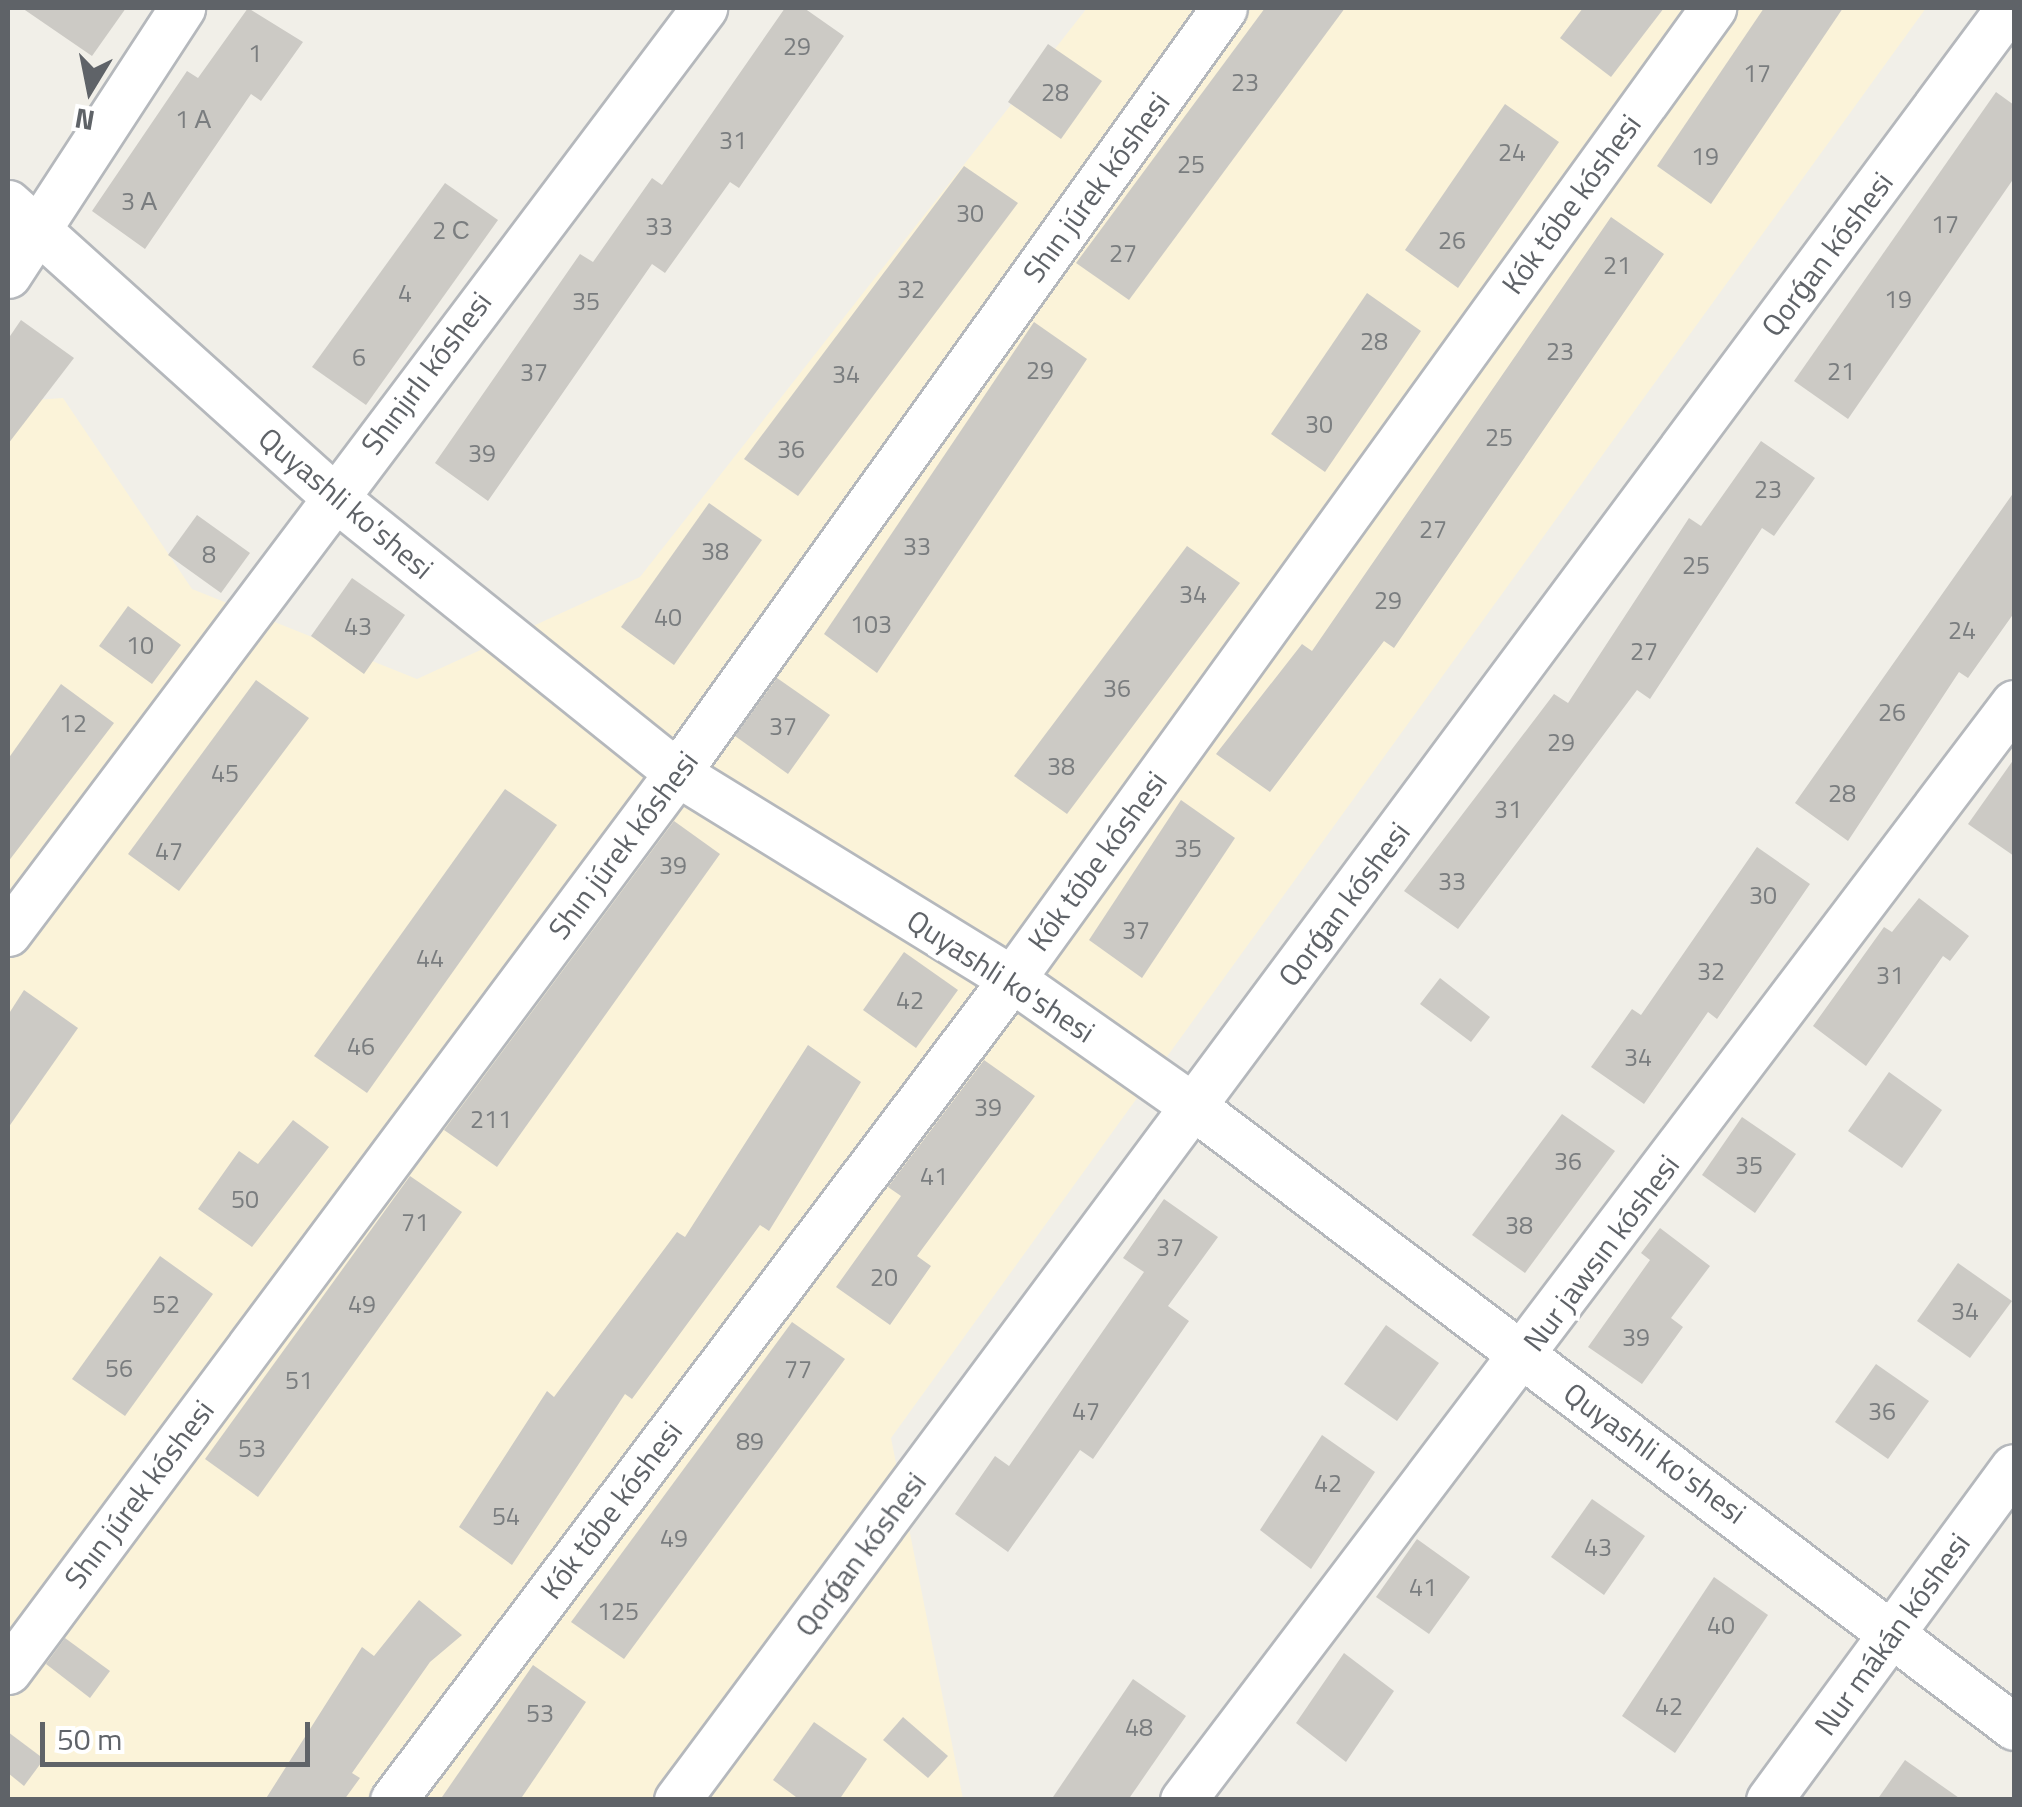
<!DOCTYPE html>
<meta charset="utf-8">
<style>
body{margin:0}
#map{position:relative;width:2022px;height:1807px;overflow:hidden;background:#f1efe8;font-family:"Titillium Web",sans-serif}
div>[style]{position:absolute}
[style*='--x']{left:calc(var(--x)*1px);top:calc(var(--y)*1px);width:calc(var(--w)*1px);rotate:calc(var(--a)*1deg)}
.sand>*{inset:0;background:#fbf3d9}
.building>*{inset:0;background:#cccac5}
.roads{filter:drop-shadow(2px 0 #b5b8bc) drop-shadow(-2px 0 #b5b8bc) drop-shadow(0 2px #b5b8bc) drop-shadow(0 -2px #b5b8bc)}
.minor>*{height:45px;margin:-22.5px;padding:0 22.5px;transform-origin:22.5px;border-radius:22.5px;background:#fff}
span{translate:-50% -50%;white-space:nowrap;text-align:center;line-height:1.15;-webkit-text-stroke:9px #fff;paint-order:stroke}
.number-label{font-size:25px;color:#7a7d7f}
.number-label span{-webkit-text-stroke-width:0}
.street-label{font-size:30px;color:#5f6368}
.frame{position:absolute;inset:0;border:10px solid #5f6368;pointer-events:none}
.north{position:absolute;left:40px;top:40px;width:100px;height:100px;-webkit-text-stroke:8px #fff;paint-order:stroke;rotate:190deg;font-size:28px;font-weight:700;line-height:40px;text-align:center;color:#5f6368}
.north::after{content:'';display:block;margin:auto;width:35px;height:45px;background:#5f6368;clip-path:polygon(50% 0,100% 100%,50% 72%,0 100%)}
.scale{position:absolute;left:40px;top:1722px;width:270px;height:45px;box-sizing:border-box;border:5px solid #5f6368;border-top:0;padding-left:12px;font-size:30px;line-height:35px;white-space:nowrap;color:#5f6368;-webkit-text-stroke:8px #fff;paint-order:stroke}
</style>
<div id="map">
<div class="sand">
<div style="clip-path:polygon(1087px 8px,1926px 8px,891px 1438px,963px 1799px,8px 1800px,8px 402px,63px 398px,192px 589px,417px 679px,640px 577px)"></div>
</div>
<div class="building">
<div style="clip-path:polygon(22px 8px,126px 8px,92px 56px)"></div>
<div style="clip-path:polygon(248px 8px,303px 42px,261px 101px,251px 94px,145px 249px,92px 211px,187px 71px,198px 78px)"></div>
<div style="clip-path:polygon(785px 8px,804px 8px,844px 36px,739px 188px,730px 182px,665px 273px,652px 264px,488px 501px,435px 463px,580px 254px,593px 262px,652px 178px,662px 185px)"></div>
<div style="clip-path:polygon(1265px 8px,1345px 8px,1129px 300px,1076px 263px)"></div>
<div style="clip-path:polygon(1583px 8px,1664px 8px,1611px 77px,1560px 38px)"></div>
<div style="clip-path:polygon(1764px 8px,1843px 8px,1711px 204px,1657px 166px)"></div>
<div style="clip-path:polygon(1048px 44px,1102px 81px,1061px 139px,1008px 102px)"></div>
<div style="clip-path:polygon(1996px 92px,2014px 105px,2014px 178px,1848px 419px,1794px 381px)"></div>
<div style="clip-path:polygon(1505px 104px,1559px 142px,1458px 288px,1405px 250px)"></div>
<div style="clip-path:polygon(964px 166px,1018px 203px,798px 496px,744px 459px)"></div>
<div style="clip-path:polygon(445px 183px,498px 220px,366px 405px,312px 367px)"></div>
<div style="clip-path:polygon(1611px 217px,1664px 254px,1394px 648px,1384px 641px,1270px 792px,1216px 754px,1302px 644px,1312px 651px)"></div>
<div style="clip-path:polygon(1367px 293px,1421px 331px,1325px 472px,1271px 434px)"></div>
<div style="clip-path:polygon(21px 320px,74px 358px,8px 444px,8px 339px)"></div>
<div style="clip-path:polygon(1034px 322px,1087px 359px,877px 673px,824px 634px)"></div>
<div style="clip-path:polygon(1761px 441px,1815px 478px,1774px 536px,1762px 528px,1650px 699px,1637px 690px,1458px 929px,1404px 891px,1554px 694px,1568px 703px,1689px 518px,1701px 526px)"></div>
<div style="clip-path:polygon(2014px 492px,2014px 613px,1968px 678px,1959px 672px,1848px 841px,1795px 803px)"></div>
<div style="clip-path:polygon(709px 503px,762px 540px,674px 665px,621px 627px)"></div>
<div style="clip-path:polygon(197px 515px,250px 553px,221px 593px,168px 555px)"></div>
<div style="clip-path:polygon(1187px 546px,1240px 583px,1067px 814px,1014px 776px)"></div>
<div style="clip-path:polygon(352px 578px,405px 615px,364px 674px,311px 636px)"></div>
<div style="clip-path:polygon(128px 606px,181px 645px,152px 684px,99px 646px)"></div>
<div style="clip-path:polygon(777px 678px,830px 715px,788px 774px,735px 736px)"></div>
<div style="clip-path:polygon(256px 680px,309px 718px,179px 891px,128px 854px)"></div>
<div style="clip-path:polygon(61px 684px,114px 723px,8px 862px,8px 759px)"></div>
<div style="clip-path:polygon(2014px 759px,2014px 856px,1968px 824px)"></div>
<div style="clip-path:polygon(505px 789px,557px 825px,367px 1093px,314px 1056px)"></div>
<div style="clip-path:polygon(1181px 800px,1235px 838px,1142px 978px,1089px 940px)"></div>
<div style="clip-path:polygon(674px 821px,720px 854px,497px 1167px,444px 1130px)"></div>
<div style="clip-path:polygon(1757px 847px,1810px 884px,1717px 1019px,1708px 1012px,1644px 1104px,1591px 1067px,1632px 1009px,1641px 1015px)"></div>
<div style="clip-path:polygon(1919px 898px,1969px 936px,1950px 961px,1943px 956px,1866px 1066px,1813px 1026px,1884px 927px,1892px 932px)"></div>
<div style="clip-path:polygon(904px 952px,958px 990px,916px 1048px,863px 1010px)"></div>
<div style="clip-path:polygon(1440px 978px,1490px 1017px,1471px 1042px,1420px 1004px)"></div>
<div style="clip-path:polygon(24px 990px,78px 1028px,8px 1128px,8px 1015px)"></div>
<div style="clip-path:polygon(808px 1045px,861px 1082px,769px 1231px,760px 1225px,632px 1399px,625px 1394px,512px 1565px,459px 1527px,547px 1391px,554px 1397px,677px 1232px,685px 1237px)"></div>
<div style="clip-path:polygon(984px 1060px,1035px 1096px,917px 1256px,931px 1266px,890px 1325px,836px 1287px,901px 1196px,888px 1187px)"></div>
<div style="clip-path:polygon(1889px 1072px,1942px 1110px,1902px 1168px,1848px 1131px)"></div>
<div style="clip-path:polygon(1562px 1114px,1615px 1151px,1525px 1273px,1472px 1235px)"></div>
<div style="clip-path:polygon(1742px 1117px,1796px 1154px,1755px 1213px,1702px 1175px)"></div>
<div style="clip-path:polygon(293px 1120px,329px 1147px,252px 1247px,198px 1209px,239px 1151px,258px 1164px)"></div>
<div style="clip-path:polygon(410px 1176px,462px 1212px,258px 1497px,205px 1459px)"></div>
<div style="clip-path:polygon(1164px 1199px,1218px 1237px,1168px 1306px,1189px 1321px,1093px 1459px,1080px 1450px,1008px 1552px,955px 1514px,995px 1456px,1009px 1466px,1144px 1272px,1123px 1258px)"></div>
<div style="clip-path:polygon(1660px 1228px,1710px 1266px,1671px 1318px,1683px 1327px,1642px 1384px,1588px 1347px,1650px 1260px,1641px 1253px)"></div>
<div style="clip-path:polygon(160px 1256px,213px 1294px,125px 1416px,72px 1379px)"></div>
<div style="clip-path:polygon(1958px 1263px,2012px 1301px,1970px 1358px,1917px 1321px)"></div>
<div style="clip-path:polygon(792px 1322px,845px 1359px,624px 1659px,571px 1622px)"></div>
<div style="clip-path:polygon(1386px 1325px,1439px 1363px,1397px 1421px,1344px 1384px)"></div>
<div style="clip-path:polygon(1876px 1364px,1929px 1401px,1888px 1459px,1835px 1422px)"></div>
<div style="clip-path:polygon(1322px 1435px,1375px 1472px,1311px 1569px,1260px 1530px)"></div>
<div style="clip-path:polygon(1592px 1499px,1645px 1536px,1604px 1595px,1551px 1557px)"></div>
<div style="clip-path:polygon(1417px 1539px,1470px 1577px,1429px 1634px,1376px 1597px)"></div>
<div style="clip-path:polygon(1714px 1577px,1768px 1615px,1675px 1753px,1622px 1716px)"></div>
<div style="clip-path:polygon(419px 1600px,462px 1635px,430px 1662px,352px 1773px,360px 1778px,344px 1800px,265px 1800px,362px 1647px,374px 1656px)"></div>
<div style="clip-path:polygon(65px 1638px,110px 1671px,90px 1698px,46px 1664px)"></div>
<div style="clip-path:polygon(1344px 1653px,1394px 1691px,1346px 1762px,1296px 1723px)"></div>
<div style="clip-path:polygon(533px 1665px,586px 1702px,539px 1772px,520px 1800px,440px 1800px)"></div>
<div style="clip-path:polygon(1133px 1679px,1186px 1716px,1128px 1800px,1051px 1800px)"></div>
<div style="clip-path:polygon(903px 1717px,948px 1756px,928px 1778px,883px 1740px)"></div>
<div style="clip-path:polygon(814px 1722px,867px 1759px,839px 1800px,800px 1800px,773px 1780px)"></div>
<div style="clip-path:polygon(8px 1732px,44px 1759px,24px 1786px,8px 1773px)"></div>
<div style="clip-path:polygon(1905px 1760px,1962px 1800px,1877px 1800px)"></div>
</div>
<div class="roads">
<div class="minor">
<div style="--x:8;--y:203;--w:438;--a:42"></div>
<div style="--x:333;--y:496;--w:442;--a:38.8"></div>
<div style="--x:677;--y:773;--w:393;--a:31.6"></div>
<div style="--x:1012;--y:979;--w:223;--a:35.1"></div>
<div style="--x:1194;--y:1107;--w:1028;--a:37.09"></div>
<div style="--x:8;--y:275;--w:319;--a:-56.9"></div>
<div style="--x:8;--y:933;--w:1158;--a:-53.04"></div>
<div style="--x:8;--y:1671;--w:1120;--a:-53.31"></div>
<div style="--x:677;--y:773;--w:940;--a:-54.43"></div>
<div style="--x:393;--y:1800;--w:1028;--a:-52.99"></div>
<div style="--x:1012;--y:979;--w:1198;--a:-54.17"></div>
<div style="--x:677;--y:1800;--w:2233;--a:-53.38"></div>
<div style="--x:1183;--y:1800;--w:1376;--a:-52.86"></div>
<div style="--x:1769;--y:1800;--w:413;--a:-53.7"></div>
</div>
</div>
<div class="number-label">
<span style="left:797px;top:46px">29</span>
<span style="left:255px;top:53px">1</span>
<span style="left:1757px;top:73px">17</span>
<span style="left:1245px;top:82px">23</span>
<span style="left:1055px;top:92px">28</span>
<span style="left:193px;top:119px">1 А</span>
<span style="left:733px;top:140px">31</span>
<span style="left:1512px;top:152px">24</span>
<span style="left:1705px;top:156px">19</span>
<span style="left:1191px;top:164px">25</span>
<span style="left:139px;top:201px">3 А</span>
<span style="left:970px;top:213px">30</span>
<span style="left:1945px;top:224px">17</span>
<span style="left:659px;top:226px">33</span>
<span style="left:451px;top:230px">2 С</span>
<span style="left:1452px;top:240px">26</span>
<span style="left:1123px;top:253px">27</span>
<span style="left:1617px;top:265px">21</span>
<span style="left:911px;top:289px">32</span>
<span style="left:405px;top:293px">4</span>
<span style="left:1898px;top:299px">19</span>
<span style="left:586px;top:301px">35</span>
<span style="left:1374px;top:341px">28</span>
<span style="left:1560px;top:351px">23</span>
<span style="left:359px;top:357px">6</span>
<span style="left:1040px;top:370px">29</span>
<span style="left:1841px;top:371px">21</span>
<span style="left:534px;top:372px">37</span>
<span style="left:846px;top:374px">34</span>
<span style="left:1319px;top:424px">30</span>
<span style="left:1499px;top:437px">25</span>
<span style="left:791px;top:449px">36</span>
<span style="left:482px;top:453px">39</span>
<span style="left:1768px;top:489px">23</span>
<span style="left:1433px;top:529px">27</span>
<span style="left:917px;top:546px">33</span>
<span style="left:715px;top:551px">38</span>
<span style="left:209px;top:554px">8</span>
<span style="left:1696px;top:565px">25</span>
<span style="left:1193px;top:594px">34</span>
<span style="left:1388px;top:600px">29</span>
<span style="left:668px;top:617px">40</span>
<span style="left:871px;top:624px">103</span>
<span style="left:358px;top:626px">43</span>
<span style="left:1962px;top:630px">24</span>
<span style="left:140px;top:645px">10</span>
<span style="left:1644px;top:651px">27</span>
<span style="left:1117px;top:688px">36</span>
<span style="left:1892px;top:712px">26</span>
<span style="left:73px;top:723px">12</span>
<span style="left:783px;top:726px">37</span>
<span style="left:1561px;top:742px">29</span>
<span style="left:1061px;top:766px">38</span>
<span style="left:225px;top:773px">45</span>
<span style="left:1842px;top:793px">28</span>
<span style="left:1508px;top:809px">31</span>
<span style="left:1188px;top:848px">35</span>
<span style="left:169px;top:851px">47</span>
<span style="left:673px;top:865px">39</span>
<span style="left:1452px;top:881px">33</span>
<span style="left:1763px;top:895px">30</span>
<span style="left:1136px;top:930px">37</span>
<span style="left:430px;top:958px">44</span>
<span style="left:1711px;top:971px">32</span>
<span style="left:1890px;top:975px">31</span>
<span style="left:910px;top:1000px">42</span>
<span style="left:361px;top:1046px">46</span>
<span style="left:1638px;top:1057px">34</span>
<span style="left:988px;top:1107px">39</span>
<span style="left:491px;top:1119px">211</span>
<span style="left:1568px;top:1161px">36</span>
<span style="left:1749px;top:1165px">35</span>
<span style="left:934px;top:1176px">41</span>
<span style="left:245px;top:1199px">50</span>
<span style="left:415px;top:1222px">71</span>
<span style="left:1519px;top:1225px">38</span>
<span style="left:1170px;top:1247px">37</span>
<span style="left:884px;top:1277px">20</span>
<span style="left:166px;top:1304px">52</span>
<span style="left:362px;top:1304px">49</span>
<span style="left:1965px;top:1311px">34</span>
<span style="left:1636px;top:1337px">39</span>
<span style="left:119px;top:1368px">56</span>
<span style="left:798px;top:1369px">77</span>
<span style="left:299px;top:1380px">51</span>
<span style="left:1086px;top:1411px">47</span>
<span style="left:1882px;top:1411px">36</span>
<span style="left:750px;top:1441px">89</span>
<span style="left:252px;top:1448px">53</span>
<span style="left:1328px;top:1483px">42</span>
<span style="left:506px;top:1516px">54</span>
<span style="left:674px;top:1538px">49</span>
<span style="left:1598px;top:1547px">43</span>
<span style="left:1423px;top:1587px">41</span>
<span style="left:618px;top:1611px">125</span>
<span style="left:1721px;top:1625px">40</span>
<span style="left:1669px;top:1706px">42</span>
<span style="left:540px;top:1713px">53</span>
<span style="left:1139px;top:1727px">48</span>
</div>
<div class="street-label">
<span style="left:1096px;top:187px;rotate:-54deg">Shın júrek kóshesi</span>
<span style="left:1571px;top:204px;rotate:-54deg">Kók tóbe kóshesi</span>
<span style="left:1827px;top:254px;rotate:-53deg">Qorǵan kóshesi</span>
<span style="left:426px;top:373px;rotate:-53deg">Shınjırlı kóshesi</span>
<span style="left:346px;top:503px;rotate:40deg">Quyashli ko'shesi</span>
<span style="left:623px;top:845px;rotate:-53deg">Shın júrek kóshesi</span>
<span style="left:1097px;top:861px;rotate:-54deg">Kók tóbe kóshesi</span>
<span style="left:1344px;top:904px;rotate:-53deg">Qorǵan kóshesi</span>
<span style="left:1001px;top:976px;rotate:33deg">Quyashli ko'shesi</span>
<span style="left:1601px;top:1253px;rotate:-53deg">Nur jawsın kóshesi</span>
<span style="left:1655px;top:1453px;rotate:36deg">Quyashli ko'shesi</span>
<span style="left:139px;top:1494px;rotate:-53deg">Shın júrek kóshesi</span>
<span style="left:611px;top:1510px;rotate:-53deg">Kók tóbe kóshesi</span>
<span style="left:860px;top:1554px;rotate:-53deg">Qorǵan kóshesi</span>
<span style="left:1892px;top:1634px;rotate:-54deg">Nur mákán kóshesi</span>
</div>
<div class="frame"></div>
<div class="north">N</div>
<div class="scale">50 m</div>
</div>
